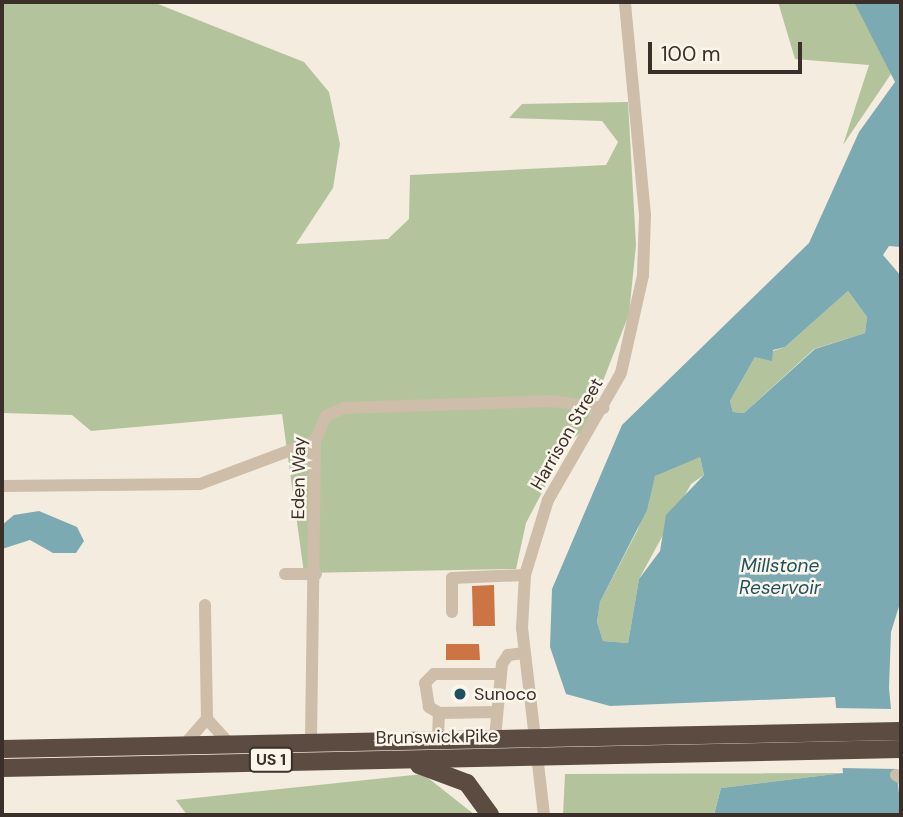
<!DOCTYPE html>
<style>
body{margin:0}
#map{position:relative;width:903px;height:817px;overflow:hidden;background:#f4ecde;font-family:"DM Sans",sans-serif}
div>[style]{position:absolute}
[style*='--x']{left:calc(var(--x)*1px);top:calc(var(--y)*1px);width:calc(var(--w)*1px);rotate:calc(var(--a)*1deg)}
.green>*{inset:0;background:#b3c49d}
.water>*{inset:0;background:#7baab3}
.pier>*{inset:0;background:#f4ecde}
.building>*{inset:0;background:#cc7444}
.minor>*{height:12px;margin:-6px;padding:0 6px;transform-origin:6px;border-radius:6px;background:#cdbda9}
.highway>*{height:18px;margin:-9px;padding:0 9px;transform-origin:9px;border-radius:9px;background:#5b4b40}
.dots>*{width:19px;height:19px;translate:-50% -50%;box-sizing:border-box;border:4px solid #fbf5eb;border-radius:50%}
span{translate:-50% -50%;white-space:nowrap;text-align:center;line-height:1.15;-webkit-text-stroke:5px #fbf5eb;paint-order:stroke}
.shield-label span{padding:2px 5px;background:#fbf5eb;border:2px solid;border-radius:5px;-webkit-text-stroke-width:0}
.shield-label{font-size:16px;color:#3a3029;font-weight:700}
.street-label{font-size:18px;color:#3a3029}
.poi-label{font-size:18px;color:#3a3029}
.left{translate:0 -50%;text-align:left}
.water-label{font-size:19px;color:#1c525e;font-style:italic}
.frame{position:absolute;inset:0;border:4px solid #3a3029;pointer-events:none}
.scale{position:absolute;left:648px;top:42px;width:154px;height:32px;box-sizing:border-box;border:4px solid #3a3029;border-top:0;padding-left:9px;font-size:21px;line-height:24px;white-space:nowrap;color:#3a3029;-webkit-text-stroke:5px #fbf5eb;paint-order:stroke}
</style>
<div id="map">
<div class="green">
<div style="clip-path:polygon(2px 2px,153px 2px,304px 62px,329px 92px,340px 144px,333px 188px,296px 244px,388px 239px,409px 219px,410px 175px,606px 165px,618px 142px,602px 121px,509px 118px,522px 104px,628px 102px,636px 245px,629px 314px,584px 430px,568px 443px,526px 523px,516px 569px,304px 573px,282px 414px,91px 431px,72px 415px,2px 413px)"></div>
<div style="clip-path:polygon(778px 2px,861px 2px,891px 74px,843px 145px,869px 65px,795px 59px)"></div>
<div style="clip-path:polygon(848px 291px,867px 317px,865px 333px,814px 349px,744px 413px,733px 412px,730px 401px,755px 357px,785px 347px)"></div>
<div style="clip-path:polygon(688px 457px,700px 457px,704px 475px,691px 484px,639px 579px,628px 643px,603px 641px,597px 622px,600px 602px,638px 529px,655px 476px)"></div>
<div style="clip-path:polygon(843px 773px,721px 788px,714px 815px,563px 815px,565px 774px)"></div>
<div style="clip-path:polygon(423px 774px,475px 815px,187px 815px,176px 800px)"></div>
</div>
<div class="water">
<div style="clip-path:polygon(evenodd,854px 2px,901px 2px,901px 247px,889px 246px,883px 255px,901px 276px,901px 600px,891px 632px,889px 688px,901px 815px,714px 815px,721px 788px,843px 773px,835px 697px,610px 706px,566px 694px,550px 647px,552px 589px,622px 425px,809px 243px,859px 132px,895px 82px,854px 2px,848px 291px,867px 317px,865px 333px,815px 349px,744px 413px,733px 412px,730px 401px,755px 357px,772px 361px,773px 350px,785px 347px,848px 291px,854px 2px,700px 457px,704px 475px,666px 515px,660px 551px,639px 579px,628px 643px,603px 641px,597px 622px,600px 602px,647px 510px,655px 476px,700px 457px)"></div>
<div style="clip-path:polygon(39px 511px,77px 527px,84px 541px,76px 553px,53px 553px,30px 540px,2px 549px,2px 525px,14px 515px)"></div>
</div>
<div class="pier">
<div style="clip-path:polygon(833px 708px,894px 709px,899px 769px,839px 768px)"></div>
</div>
<div class="building">
<div style="clip-path:polygon(494px 585px,495px 626px,473px 626px,472px 586px)"></div>
<div style="clip-path:polygon(446px 644px,479px 644px,480px 660px,446px 660px)"></div>
</div>
<div class="minor">
<div style="--x:2;--y:486;--w:198;--a:-0.6"></div>
<div style="--x:200;--y:484;--w:123;--a:-20.5"></div>
<div style="--x:285;--y:574;--w:31;--a:0"></div>
<div style="--x:205;--y:605;--w:114;--a:89"></div>
<div style="--x:452;--y:612;--w:34;--a:-90"></div>
<div style="--x:452;--y:578;--w:73;--a:-2.4"></div>
<div style="--x:497;--y:712;--w:58;--a:179"></div>
<div style="--x:439;--y:713;--w:12;--a:-149"></div>
<div style="--x:429;--y:707;--w:24;--a:-99"></div>
<div style="--x:425;--y:683;--w:13;--a:-45"></div>
<div style="--x:434;--y:674;--w:66;--a:0"></div>
<div style="--x:495;--y:738;--w:74;--a:-84.6"></div>
<div style="--x:502;--y:664;--w:11;--a:-56"></div>
<div style="--x:508;--y:655;--w:16;--a:-7"></div>
<div style="--x:438;--y:739;--w:26;--a:-88"></div>
<div style="--x:311;--y:740;--w:299;--a:-89.2"></div>
<div style="--x:315;--y:441;--w:27;--a:-66"></div>
<div style="--x:326;--y:416;--w:19;--a:-25"></div>
<div style="--x:343;--y:408;--w:208;--a:-1.9"></div>
<div style="--x:551;--y:401;--w:53;--a:7.5"></div>
<div style="--x:185;--y:744;--w:33;--a:-49"></div>
<div style="--x:207;--y:719;--w:31;--a:48"></div>
<div style="--x:896;--y:775;--w:6;--a:31"></div>
<div style="--x:544;--y:815;--w:188;--a:-96.7"></div>
<div style="--x:522;--y:628;--w:53;--a:-86.8"></div>
<div style="--x:525;--y:575;--w:78;--a:-73"></div>
<div style="--x:548;--y:500;--w:146;--a:-60.1"></div>
<div style="--x:621;--y:373;--w:100;--a:-77.3"></div>
<div style="--x:643;--y:275;--w:60;--a:-88.1"></div>
<div style="--x:645;--y:215;--w:214;--a:-95.4"></div>
</div>
<div class="highway">
<div style="--x:2;--y:749;--w:899;--a:-1.15"></div>
<div style="--x:419;--y:765;--w:51;--a:20.6"></div>
<div style="--x:467;--y:783;--w:39;--a:54"></div>
<div style="--x:2;--y:768;--w:899;--a:-1.21"></div>
</div>
<div class="dots">
<div style="left:460px;top:694px;background:#1c525e"></div>
</div>
<div class="shield-label">
<span style="left:271px;top:760px">US 1</span>
</div>
<div class="street-label">
<span style="left:567px;top:434px;rotate:-60deg">Harrison Street</span>
<span style="left:299px;top:478px;rotate:-89deg">Eden Way</span>
<span style="left:437px;top:737px;rotate:-1deg">Brunswick Pike</span>
</div>
<div class="poi-label">
<span class="left" style="left:474px;top:694px">Sunoco</span>
</div>
<div class="water-label">
<span style="left:780px;top:577px">Millstone<br>Reservoir</span>
</div>
<div class="frame"></div>
<div class="scale">100 m</div>
</div>
